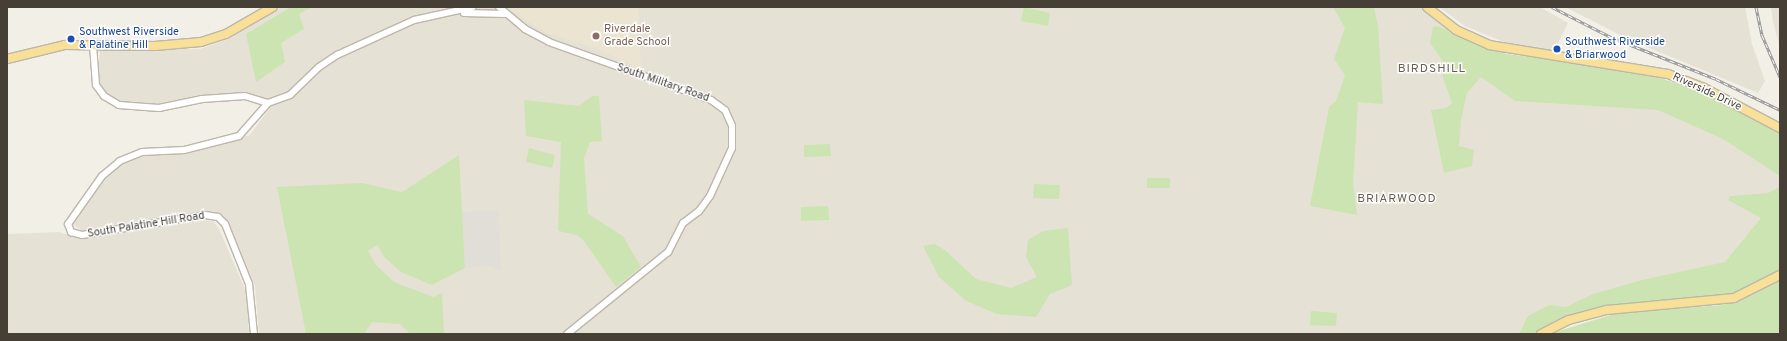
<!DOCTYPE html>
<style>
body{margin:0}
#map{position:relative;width:1787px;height:341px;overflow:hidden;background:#f2efe7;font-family:Overpass,sans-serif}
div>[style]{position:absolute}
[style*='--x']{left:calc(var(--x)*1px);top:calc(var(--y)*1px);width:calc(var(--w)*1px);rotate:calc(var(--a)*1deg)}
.residential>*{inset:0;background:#e6e1d5}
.industrial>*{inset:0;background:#e1ded8}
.education>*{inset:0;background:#ebe4d1}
.green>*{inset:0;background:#cce4b1}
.roads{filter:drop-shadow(1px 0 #bdb7aa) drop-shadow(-1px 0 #bdb7aa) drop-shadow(0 1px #bdb7aa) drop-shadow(0 -1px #bdb7aa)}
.minor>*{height:6px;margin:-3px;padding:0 3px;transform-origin:3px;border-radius:3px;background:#fff}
.major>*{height:8px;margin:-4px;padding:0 4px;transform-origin:4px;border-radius:4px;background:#f8e099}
.rail>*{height:3px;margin-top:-1.5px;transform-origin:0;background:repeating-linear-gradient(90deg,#fff 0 4.5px,#959595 0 9px);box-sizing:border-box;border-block:1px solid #959595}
.dots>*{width:11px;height:11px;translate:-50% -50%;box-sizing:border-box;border:2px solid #fff;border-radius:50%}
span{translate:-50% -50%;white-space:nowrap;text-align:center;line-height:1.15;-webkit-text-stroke:3px #fff;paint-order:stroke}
.education-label{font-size:11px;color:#785e54}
.left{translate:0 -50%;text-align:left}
.transit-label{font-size:11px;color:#164399}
.street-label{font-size:11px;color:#453f36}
.neighbourhood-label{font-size:12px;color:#675e4e;letter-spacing:1px}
.frame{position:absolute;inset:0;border:8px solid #453f36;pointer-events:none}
</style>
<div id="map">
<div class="residential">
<div style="clip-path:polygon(282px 7px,1419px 7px,1468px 43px,1489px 52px,1702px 92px,1780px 133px,1780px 271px,1747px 290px,1622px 303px,1531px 334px,259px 334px,255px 286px,222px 214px,205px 211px,83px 231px,72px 224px,110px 172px,124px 162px,145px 155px,186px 152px,250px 135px,271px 106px,268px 99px,246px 92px,195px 96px,157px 106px,124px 103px,107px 95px,101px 88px,98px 78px,100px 50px,200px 49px,229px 39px)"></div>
<div style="clip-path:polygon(1439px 7px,1540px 7px,1568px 23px,1554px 51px,1504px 42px,1465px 26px)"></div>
<div style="clip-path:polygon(1565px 7px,1745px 7px,1752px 44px,1765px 81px,1758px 93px,1628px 39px)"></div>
<div style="clip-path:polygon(1771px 7px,1780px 7px,1780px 47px,1773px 22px)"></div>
<div style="clip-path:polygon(205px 220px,213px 221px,219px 229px,247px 294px,249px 334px,7px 334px,7px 234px,59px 232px,79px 238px)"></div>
</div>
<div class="industrial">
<div style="clip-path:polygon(498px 210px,501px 271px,490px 266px,465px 268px,462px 212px)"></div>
</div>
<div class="education">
<div style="clip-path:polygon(507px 7px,638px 7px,641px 70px,600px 50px,542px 31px)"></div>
</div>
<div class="green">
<div style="clip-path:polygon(291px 7px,312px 7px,299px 14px,304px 29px,281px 43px,285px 62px,256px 82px,246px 34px)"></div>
<div style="clip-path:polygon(1024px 7px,1050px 13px,1048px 26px,1021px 21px)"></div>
<div style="clip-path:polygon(1333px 7px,1374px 7px,1378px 26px,1383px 104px,1358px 102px,1353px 183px,1357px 215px,1310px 206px,1329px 107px,1336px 101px,1345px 75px,1334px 59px,1345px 28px)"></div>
<div style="clip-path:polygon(1437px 26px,1507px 54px,1633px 70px,1696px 89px,1780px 133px,1780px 176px,1723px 139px,1658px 110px,1515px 101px,1481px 77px,1467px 93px,1461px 120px,1459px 146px,1474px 150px,1472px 166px,1444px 173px,1431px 110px,1446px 108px,1452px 103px,1442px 75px,1447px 67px,1430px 43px,1433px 27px)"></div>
<div style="clip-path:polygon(592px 96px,599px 96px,602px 141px,590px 142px,584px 158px,588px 214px,623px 236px,641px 267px,616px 287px,584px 241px,577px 235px,558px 231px,561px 142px,526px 136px,524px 100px,579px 106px)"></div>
<div style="clip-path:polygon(830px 144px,831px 156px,804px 157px,804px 145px)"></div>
<div style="clip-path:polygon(529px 148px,555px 155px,552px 168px,526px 162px)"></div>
<div style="clip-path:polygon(459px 155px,465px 268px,432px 285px,401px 272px,385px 258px,377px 245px,368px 251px,376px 265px,394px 282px,433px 297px,442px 293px,444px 334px,410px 334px,400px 324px,372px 322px,364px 334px,306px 334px,277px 187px,362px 183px,402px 192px)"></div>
<div style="clip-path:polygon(1147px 178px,1170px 178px,1170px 188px,1147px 188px)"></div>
<div style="clip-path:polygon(1034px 184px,1060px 185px,1059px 199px,1033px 198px)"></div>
<div style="clip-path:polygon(1780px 187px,1780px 270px,1763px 281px,1730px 296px,1627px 304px,1536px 334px,1519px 334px,1528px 316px,1549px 305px,1566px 307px,1593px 294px,1642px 280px,1725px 262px,1761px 218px,1728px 200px,1730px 196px,1768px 193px)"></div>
<div style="clip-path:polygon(828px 206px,829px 220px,801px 221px,801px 207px)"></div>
<div style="clip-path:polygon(1068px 228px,1072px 285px,1050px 294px,1036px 317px,997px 314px,966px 301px,939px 277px,923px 246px,935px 244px,945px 250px,976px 279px,1011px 288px,1037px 277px,1026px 257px,1028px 240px,1043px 231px)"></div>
<div style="clip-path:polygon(1780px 278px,1780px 334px,1549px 334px,1617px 313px,1723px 305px)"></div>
<div style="clip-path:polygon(1311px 311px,1337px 313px,1336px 326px,1310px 325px)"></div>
</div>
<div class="roads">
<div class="minor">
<div style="--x:499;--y:7;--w:34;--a:40"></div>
<div style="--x:525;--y:29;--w:27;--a:28"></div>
<div style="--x:549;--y:42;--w:172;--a:19.7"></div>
<div style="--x:711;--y:100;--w:17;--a:36"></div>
<div style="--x:725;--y:110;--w:17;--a:66"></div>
<div style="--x:732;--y:126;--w:22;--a:90"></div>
<div style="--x:732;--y:148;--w:53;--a:114.6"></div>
<div style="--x:710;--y:196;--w:19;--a:126"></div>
<div style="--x:699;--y:211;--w:20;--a:143"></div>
<div style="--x:683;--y:223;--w:33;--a:117"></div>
<div style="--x:668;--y:252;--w:130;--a:140.9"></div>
<div style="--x:464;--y:13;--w:42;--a:1.4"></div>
<div style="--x:93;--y:45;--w:40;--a:85.7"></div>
<div style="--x:96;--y:85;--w:14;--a:54"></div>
<div style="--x:104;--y:96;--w:17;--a:31"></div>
<div style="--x:119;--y:105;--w:40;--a:4.3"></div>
<div style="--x:159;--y:108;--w:44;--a:-11.8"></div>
<div style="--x:202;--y:99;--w:43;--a:-4"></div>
<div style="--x:245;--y:96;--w:24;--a:17"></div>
<div style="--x:268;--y:103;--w:44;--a:131.3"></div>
<div style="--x:239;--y:136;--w:57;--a:165.7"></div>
<div style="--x:184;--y:150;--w:42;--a:177.3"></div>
<div style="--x:142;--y:152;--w:24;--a:158"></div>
<div style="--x:120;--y:161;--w:23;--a:140"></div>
<div style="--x:102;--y:176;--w:59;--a:125.3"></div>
<div style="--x:68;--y:224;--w:9;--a:69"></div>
<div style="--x:71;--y:232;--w:11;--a:15"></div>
<div style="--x:82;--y:235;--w:125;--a:-9.2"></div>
<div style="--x:205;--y:215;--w:13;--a:9"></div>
<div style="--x:218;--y:217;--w:10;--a:45"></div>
<div style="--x:225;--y:224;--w:65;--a:68.2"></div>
<div style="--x:249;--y:284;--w:50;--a:84.3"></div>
<div style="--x:268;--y:103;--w:23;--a:-20"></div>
<div style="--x:290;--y:95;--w:40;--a:-44"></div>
<div style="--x:319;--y:67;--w:22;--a:-34"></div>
<div style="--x:337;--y:55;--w:85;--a:-24.4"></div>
<div style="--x:414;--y:20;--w:60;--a:-12.4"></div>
</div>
<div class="major">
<div style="--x:1427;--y:7;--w:37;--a:38"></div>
<div style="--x:1456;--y:30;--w:36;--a:24"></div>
<div style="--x:1489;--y:45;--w:181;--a:9.2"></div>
<div style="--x:1668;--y:74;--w:39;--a:21"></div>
<div style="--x:1704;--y:88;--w:86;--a:27.8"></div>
<div style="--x:7;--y:59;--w:60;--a:-13.6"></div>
<div style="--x:65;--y:45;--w:90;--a:0.6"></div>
<div style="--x:155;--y:46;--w:46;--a:-5"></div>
<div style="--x:201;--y:42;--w:26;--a:-18"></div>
<div style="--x:226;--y:34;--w:54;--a:-29.9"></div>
<div style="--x:1541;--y:334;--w:31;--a:-27"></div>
<div style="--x:1569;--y:320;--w:39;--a:-15"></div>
<div style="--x:1607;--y:310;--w:128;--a:-5.4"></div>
<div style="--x:1734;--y:298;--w:51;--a:-26.6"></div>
</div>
</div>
<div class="rail">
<div style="--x:1552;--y:7;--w:66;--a:27"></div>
<div style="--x:1611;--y:37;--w:113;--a:21.8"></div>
<div style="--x:1716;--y:79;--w:71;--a:25.8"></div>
<div style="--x:1756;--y:7;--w:29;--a:78"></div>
<div style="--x:1762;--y:35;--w:46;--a:66.8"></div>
</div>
<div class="dots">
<div style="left:596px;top:36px;background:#8d6e63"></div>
<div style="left:71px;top:39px;background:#1a4fb4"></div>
<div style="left:1557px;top:49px;background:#1a4fb4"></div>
</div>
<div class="education-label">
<span class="left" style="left:604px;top:36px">Riverdale<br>Grade School</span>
</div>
<div class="transit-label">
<span class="left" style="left:79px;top:39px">Southwest Riverside<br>&amp; Palatine Hill</span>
<span class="left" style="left:1565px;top:49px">Southwest Riverside<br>&amp; Briarwood</span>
</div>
<div class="street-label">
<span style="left:663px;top:83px;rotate:19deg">South Military Road</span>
<span style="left:1707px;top:92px;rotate:25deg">Riverside Drive</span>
<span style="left:146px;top:225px;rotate:-9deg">South Palatine Hill Road</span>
</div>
<div class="neighbourhood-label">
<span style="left:1432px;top:70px">BIRDSHILL</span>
<span style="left:1397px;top:200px">BRIARWOOD</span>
</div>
<div class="frame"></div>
</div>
